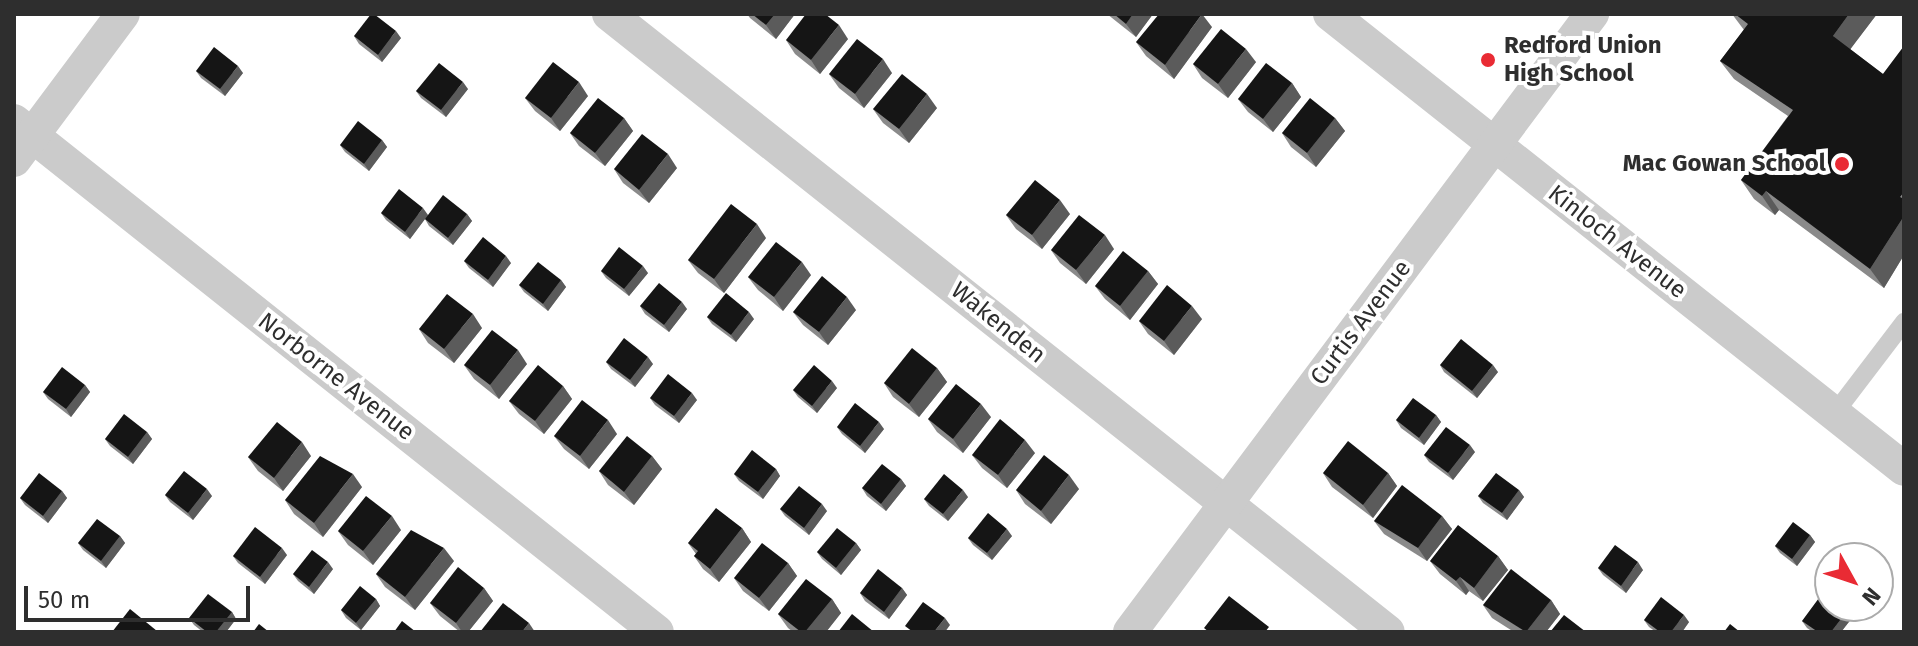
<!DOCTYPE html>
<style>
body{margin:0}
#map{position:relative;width:1918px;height:646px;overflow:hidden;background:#fff;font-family:"Fira Sans",sans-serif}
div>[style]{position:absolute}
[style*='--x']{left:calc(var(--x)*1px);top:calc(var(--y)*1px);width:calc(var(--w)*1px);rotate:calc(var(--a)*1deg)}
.service>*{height:18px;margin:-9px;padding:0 9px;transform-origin:9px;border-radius:9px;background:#cbcbcb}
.minor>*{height:34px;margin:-17px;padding:0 17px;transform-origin:17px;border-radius:17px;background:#cbcbcb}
.wall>*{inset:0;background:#8a8a8a}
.shaded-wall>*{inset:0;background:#5b5b5b}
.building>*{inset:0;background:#151515}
.dots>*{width:22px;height:22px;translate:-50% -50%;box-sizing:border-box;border:4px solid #fff;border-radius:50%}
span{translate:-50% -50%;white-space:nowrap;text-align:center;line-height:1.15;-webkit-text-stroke:8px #fff;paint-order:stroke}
.poi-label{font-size:24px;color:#2e2e2e;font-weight:700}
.left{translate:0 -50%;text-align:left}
.right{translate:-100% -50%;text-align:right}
.street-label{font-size:24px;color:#2e2e2e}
.frame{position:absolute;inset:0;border:16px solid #2e2e2e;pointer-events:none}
.north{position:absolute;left:1814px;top:542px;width:80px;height:80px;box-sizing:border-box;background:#fff;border:2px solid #ababab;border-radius:50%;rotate:130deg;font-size:22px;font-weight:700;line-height:32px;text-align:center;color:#2e2e2e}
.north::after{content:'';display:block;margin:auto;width:28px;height:36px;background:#e92b34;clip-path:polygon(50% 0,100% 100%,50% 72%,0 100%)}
.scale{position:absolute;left:24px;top:586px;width:226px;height:36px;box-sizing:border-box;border:4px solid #2e2e2e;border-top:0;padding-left:10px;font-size:24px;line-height:28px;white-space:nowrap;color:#2e2e2e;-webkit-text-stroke:6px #fff;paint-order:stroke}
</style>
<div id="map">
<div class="service">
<div style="--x:1834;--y:414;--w:116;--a:-52.7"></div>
</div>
<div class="minor">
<div style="--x:609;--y:14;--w:994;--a:38.43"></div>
<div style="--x:1330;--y:14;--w:732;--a:38.4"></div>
<div style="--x:14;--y:121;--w:821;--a:38.47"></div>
<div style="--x:14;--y:160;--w:182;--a:-53.3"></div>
<div style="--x:1130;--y:632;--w:772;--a:-53.22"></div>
</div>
<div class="wall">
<div style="clip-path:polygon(747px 14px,795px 14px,776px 39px,750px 18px)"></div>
<div style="clip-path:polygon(1107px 14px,1153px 14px,1136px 37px)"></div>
<div style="clip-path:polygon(1732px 14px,1877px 14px,1850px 49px,1883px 74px,1904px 46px,1904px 255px,1884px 288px,1779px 210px,1775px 215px,1754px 199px,1741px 180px,1788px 116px,1734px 79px,1720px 61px,1744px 30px)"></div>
<div style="clip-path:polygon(1212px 27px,1174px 79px,1146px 56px,1136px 42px)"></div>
<div style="clip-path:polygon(354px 36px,401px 38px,382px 62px,359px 44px)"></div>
<div style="clip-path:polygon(848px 39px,820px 74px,795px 54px,786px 40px)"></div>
<div style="clip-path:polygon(1256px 62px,1228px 98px,1202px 78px,1193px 64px)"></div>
<div style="clip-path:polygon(196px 71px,243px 73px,225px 96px,201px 78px)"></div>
<div style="clip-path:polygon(892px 73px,864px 108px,839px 88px,829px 74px)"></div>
<div style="clip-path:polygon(1292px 83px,1301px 97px,1273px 132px,1248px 112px,1238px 99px)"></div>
<div style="clip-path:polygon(468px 89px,446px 117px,421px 98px,416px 91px)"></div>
<div style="clip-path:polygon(588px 96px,560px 131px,535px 111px,525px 98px)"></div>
<div style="clip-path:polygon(937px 108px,909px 143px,883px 123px,873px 109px)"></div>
<div style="clip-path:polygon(624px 118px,633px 131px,605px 166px,579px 146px,570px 133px)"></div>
<div style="clip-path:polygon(1335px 118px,1345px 131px,1316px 167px,1291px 147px,1282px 133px)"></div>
<div style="clip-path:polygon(382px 140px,387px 147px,369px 171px,345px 152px,340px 145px)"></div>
<div style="clip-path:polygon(677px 168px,649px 203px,623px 183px,614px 169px)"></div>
<div style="clip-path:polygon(381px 213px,428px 215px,467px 214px,472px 221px,453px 245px,429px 226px,425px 219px,410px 239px,386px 220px)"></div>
<div style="clip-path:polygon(1070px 214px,1042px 249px,1016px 229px,1006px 215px)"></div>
<div style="clip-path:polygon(766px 238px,724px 293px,698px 273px,688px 260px)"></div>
<div style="clip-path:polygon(1114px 249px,1086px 284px,1060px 263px,1051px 250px)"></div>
<div style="clip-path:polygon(464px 261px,511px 263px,493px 287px,469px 268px)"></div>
<div style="clip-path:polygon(601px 271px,648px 273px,629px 296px,606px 278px)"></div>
<div style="clip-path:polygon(1148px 271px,1158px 284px,1130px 320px,1105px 299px,1095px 286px)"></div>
<div style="clip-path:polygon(811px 275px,783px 311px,758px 290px,748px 277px)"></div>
<div style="clip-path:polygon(561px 280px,566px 287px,548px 311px,524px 292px,519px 285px)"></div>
<div style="clip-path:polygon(640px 306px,687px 309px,669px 332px,645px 314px)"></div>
<div style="clip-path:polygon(856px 310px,828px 345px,803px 325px,793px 312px)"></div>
<div style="clip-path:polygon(707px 317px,754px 319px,736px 342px,712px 324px)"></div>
<div style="clip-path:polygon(1202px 319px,1174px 355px,1148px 334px,1139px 321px)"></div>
<div style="clip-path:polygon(482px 328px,454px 363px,428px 343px,419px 329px)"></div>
<div style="clip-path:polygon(606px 362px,653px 364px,635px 387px,611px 369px)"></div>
<div style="clip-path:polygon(527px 364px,499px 399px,474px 379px,464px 365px)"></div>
<div style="clip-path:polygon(1440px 365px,1498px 372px,1477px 398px,1444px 372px)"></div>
<div style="clip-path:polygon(937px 368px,947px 382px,919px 417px,893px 397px,884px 383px)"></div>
<div style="clip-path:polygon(85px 385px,90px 392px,71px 417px,48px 399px,43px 392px)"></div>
<div style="clip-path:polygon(563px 386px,572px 399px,544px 434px,519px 414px,509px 401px)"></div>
<div style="clip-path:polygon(837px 388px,817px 413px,798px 397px,793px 390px)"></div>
<div style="clip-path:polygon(650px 398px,697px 400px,679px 423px,655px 405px)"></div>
<div style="clip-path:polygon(1436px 415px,1441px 422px,1424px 445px,1401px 428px,1396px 420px)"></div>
<div style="clip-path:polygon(991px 417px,963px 453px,937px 432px,928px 419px)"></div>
<div style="clip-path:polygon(837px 427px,884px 429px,865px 453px,842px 434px)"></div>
<div style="clip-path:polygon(147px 432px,152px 439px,133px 464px,110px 446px,105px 439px)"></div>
<div style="clip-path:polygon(617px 434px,589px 469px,564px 449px,554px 436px)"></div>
<div style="clip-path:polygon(1475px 452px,1453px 480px,1429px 462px,1424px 455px)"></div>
<div style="clip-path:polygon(1035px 453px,1007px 488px,982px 468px,972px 455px)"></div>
<div style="clip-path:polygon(311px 456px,283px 491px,258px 471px,248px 457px)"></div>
<div style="clip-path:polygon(652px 456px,662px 469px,634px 505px,608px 485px,599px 471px)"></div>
<div style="clip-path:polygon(776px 469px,780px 476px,763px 499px,739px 481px,734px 474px)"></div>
<div style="clip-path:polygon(1323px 473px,1388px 473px,1397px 486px,1373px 518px,1332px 487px)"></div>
<div style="clip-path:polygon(901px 479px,906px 486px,886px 511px,867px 496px,862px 488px)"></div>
<div style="clip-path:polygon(362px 487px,323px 537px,294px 514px,285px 500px)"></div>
<div style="clip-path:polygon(1079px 489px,1051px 524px,1025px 504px,1016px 490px)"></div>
<div style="clip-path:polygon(1519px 490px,1524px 497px,1507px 520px,1483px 503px,1478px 496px)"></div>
<div style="clip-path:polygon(62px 491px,67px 498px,48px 523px,25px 505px,20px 498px)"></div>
<div style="clip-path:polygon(165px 495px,212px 496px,193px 520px,170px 502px)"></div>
<div style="clip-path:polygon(968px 497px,948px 521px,929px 506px,924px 499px)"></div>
<div style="clip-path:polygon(780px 509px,827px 511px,809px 535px,785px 516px)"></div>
<div style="clip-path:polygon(1442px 516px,1452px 529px,1427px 561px,1384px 534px,1374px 521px)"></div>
<div style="clip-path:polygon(742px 528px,751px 542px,719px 582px,703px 569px,694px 556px,696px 554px,688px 543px)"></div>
<div style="clip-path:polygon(401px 530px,373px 565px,348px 545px,338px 531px)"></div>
<div style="clip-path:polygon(1810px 535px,1815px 542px,1797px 566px,1780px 553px,1775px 546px)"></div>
<div style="clip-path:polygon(120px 536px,125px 543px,106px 568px,83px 550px,78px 543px)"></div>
<div style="clip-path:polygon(1012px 536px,992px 560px,973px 545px,968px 538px)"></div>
<div style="clip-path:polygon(856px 543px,861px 550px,841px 575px,822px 559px,817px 552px)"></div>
<div style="clip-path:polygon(287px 555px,265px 584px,238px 563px,233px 556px)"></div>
<div style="clip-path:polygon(1498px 556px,1508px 570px,1483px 601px,1469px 591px,1466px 595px,1440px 574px,1430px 561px)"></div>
<div style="clip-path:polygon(454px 561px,415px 610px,385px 587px,376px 574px)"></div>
<div style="clip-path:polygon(788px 563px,797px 576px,769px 611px,743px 591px,734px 578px)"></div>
<div style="clip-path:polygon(1598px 568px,1643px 570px,1626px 593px,1603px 575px)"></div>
<div style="clip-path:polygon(333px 569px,314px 594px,298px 581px,293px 574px)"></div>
<div style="clip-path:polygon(484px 588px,493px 601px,468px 632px,460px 632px,440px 616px,430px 603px)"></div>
<div style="clip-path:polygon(902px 588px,907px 595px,889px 619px,865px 601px,860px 593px)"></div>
<div style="clip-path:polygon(376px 599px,380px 606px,361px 630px,346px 618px,341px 610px)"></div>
<div style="clip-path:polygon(832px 599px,841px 613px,826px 632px,793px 632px,788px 628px,778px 614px)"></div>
<div style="clip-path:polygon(1551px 600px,1560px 614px,1546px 632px,1514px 632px,1492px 618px,1483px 605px)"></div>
<div style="clip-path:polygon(1859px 609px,1841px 632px,1813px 632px,1807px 628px,1802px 621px)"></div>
<div style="clip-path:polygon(232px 612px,236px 619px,226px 632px,203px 632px,194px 625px,189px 618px)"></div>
<div style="clip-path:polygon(1644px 620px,1689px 622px,1682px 632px,1656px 632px,1649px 627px)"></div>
</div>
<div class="shaded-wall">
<div style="clip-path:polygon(775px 14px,795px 14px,776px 39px,766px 25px)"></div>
<div style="clip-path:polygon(1133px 14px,1153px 14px,1136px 37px,1126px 24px)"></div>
<div style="clip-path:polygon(1202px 14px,1212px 27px,1174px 79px,1165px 65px)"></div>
<div style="clip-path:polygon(1849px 14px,1877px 14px,1846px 55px,1833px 36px)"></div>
<div style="clip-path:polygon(839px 25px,848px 39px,820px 74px,811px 60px)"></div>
<div style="clip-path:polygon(396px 31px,401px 38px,382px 62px,378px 55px)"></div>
<div style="clip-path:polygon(1246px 49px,1256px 62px,1228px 98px,1218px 84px)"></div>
<div style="clip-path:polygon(883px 59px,892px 73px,864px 108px,855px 94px)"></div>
<div style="clip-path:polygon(238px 66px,243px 73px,225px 96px,220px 89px)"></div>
<div style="clip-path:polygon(463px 82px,468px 89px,446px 117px,441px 110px)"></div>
<div style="clip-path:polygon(579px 82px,588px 96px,560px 131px,551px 118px)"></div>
<div style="clip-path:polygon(1292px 83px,1301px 97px,1273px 132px,1263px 119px)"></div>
<div style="clip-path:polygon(927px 94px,937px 108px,909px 143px,899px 129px)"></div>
<div style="clip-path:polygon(624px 118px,633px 131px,605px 166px,595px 153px)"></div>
<div style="clip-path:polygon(1335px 118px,1345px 131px,1316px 167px,1307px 153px)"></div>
<div style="clip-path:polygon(382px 140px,387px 147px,369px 171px,364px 164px)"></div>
<div style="clip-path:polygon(668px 154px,677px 168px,649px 203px,639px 190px)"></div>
<div style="clip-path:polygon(1766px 191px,1779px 210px,1775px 215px,1762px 196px)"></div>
<div style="clip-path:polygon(1060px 200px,1070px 214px,1042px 249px,1032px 235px)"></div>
<div style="clip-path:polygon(423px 208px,428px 215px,410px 239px,405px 232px)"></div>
<div style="clip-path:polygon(467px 214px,472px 221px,453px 245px,448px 238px)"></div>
<div style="clip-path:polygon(1904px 216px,1904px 255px,1884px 288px,1870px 269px)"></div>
<div style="clip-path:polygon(757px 224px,766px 238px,724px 293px,714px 279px)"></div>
<div style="clip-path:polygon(1105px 235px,1114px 249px,1086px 284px,1076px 270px)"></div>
<div style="clip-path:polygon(506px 256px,511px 263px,493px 287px,488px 280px)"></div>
<div style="clip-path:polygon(802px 262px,811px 275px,783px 311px,774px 297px)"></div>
<div style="clip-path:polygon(643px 266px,648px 273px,629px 296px,624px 289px)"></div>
<div style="clip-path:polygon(1148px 271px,1158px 284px,1130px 320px,1120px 306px)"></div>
<div style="clip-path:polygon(561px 280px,566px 287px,548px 311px,543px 304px)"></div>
<div style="clip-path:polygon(847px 297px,856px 310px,828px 345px,819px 332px)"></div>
<div style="clip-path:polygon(682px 302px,687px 309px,669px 332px,664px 325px)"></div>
<div style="clip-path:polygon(1192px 306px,1202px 319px,1174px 355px,1164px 341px)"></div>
<div style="clip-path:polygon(749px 312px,754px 319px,736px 342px,731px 335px)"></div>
<div style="clip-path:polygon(473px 314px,482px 328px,454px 363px,444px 349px)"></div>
<div style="clip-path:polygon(518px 350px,527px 364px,499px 399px,490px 385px)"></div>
<div style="clip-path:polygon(648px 357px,653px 364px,635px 387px,630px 380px)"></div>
<div style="clip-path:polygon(1493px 365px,1498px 372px,1477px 398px,1472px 391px)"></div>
<div style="clip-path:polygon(937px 368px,947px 382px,919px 417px,909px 404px)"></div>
<div style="clip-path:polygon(832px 381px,837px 388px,817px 413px,812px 406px)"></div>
<div style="clip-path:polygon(85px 385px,90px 392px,71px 417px,66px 409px)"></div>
<div style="clip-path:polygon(563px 386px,572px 399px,544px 434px,535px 421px)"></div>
<div style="clip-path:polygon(692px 393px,697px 400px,679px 423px,674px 416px)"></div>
<div style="clip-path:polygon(981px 404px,991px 417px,963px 453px,953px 439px)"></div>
<div style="clip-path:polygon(1436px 415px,1441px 422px,1424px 445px,1419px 438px)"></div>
<div style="clip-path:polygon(608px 420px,617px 434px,589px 469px,580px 456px)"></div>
<div style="clip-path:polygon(879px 422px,884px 429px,865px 453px,860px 446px)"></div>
<div style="clip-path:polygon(147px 432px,152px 439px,133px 464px,128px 457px)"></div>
<div style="clip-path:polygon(1025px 440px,1035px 453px,1007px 488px,998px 475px)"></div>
<div style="clip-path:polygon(302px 442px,311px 456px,283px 491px,274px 478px)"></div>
<div style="clip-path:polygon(1470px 445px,1475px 452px,1453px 480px,1448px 473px)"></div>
<div style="clip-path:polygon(652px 456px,662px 469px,634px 505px,624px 492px)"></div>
<div style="clip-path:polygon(776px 469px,780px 476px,763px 499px,758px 492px)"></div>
<div style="clip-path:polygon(1388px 473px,1397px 486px,1373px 518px,1363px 505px)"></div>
<div style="clip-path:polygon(353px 474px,362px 487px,323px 537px,314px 523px)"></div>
<div style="clip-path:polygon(1069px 475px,1079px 489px,1051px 524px,1041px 511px)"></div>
<div style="clip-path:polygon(901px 479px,906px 486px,886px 511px,881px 504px)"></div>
<div style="clip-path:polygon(207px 489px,212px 496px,193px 520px,188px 513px)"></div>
<div style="clip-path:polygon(963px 490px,968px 497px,948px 521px,943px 514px)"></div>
<div style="clip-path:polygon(1519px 490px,1524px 497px,1507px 520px,1502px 513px)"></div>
<div style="clip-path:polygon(62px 491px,67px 498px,48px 523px,43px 516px)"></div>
<div style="clip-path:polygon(822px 504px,827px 511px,809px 535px,804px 528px)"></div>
<div style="clip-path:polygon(392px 516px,401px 530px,373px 565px,363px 551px)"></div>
<div style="clip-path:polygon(1442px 516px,1452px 529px,1427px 561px,1418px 548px)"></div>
<div style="clip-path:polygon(742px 528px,751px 542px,719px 582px,710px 569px)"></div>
<div style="clip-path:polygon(1007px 529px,1012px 536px,992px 560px,987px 553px)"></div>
<div style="clip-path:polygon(1810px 535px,1815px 542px,1797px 566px,1792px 559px)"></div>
<div style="clip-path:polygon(120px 536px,125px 543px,106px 568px,101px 561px)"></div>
<div style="clip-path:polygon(856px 543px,861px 550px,841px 575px,836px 568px)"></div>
<div style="clip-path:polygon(282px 548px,287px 555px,265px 584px,260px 577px)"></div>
<div style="clip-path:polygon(444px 548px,454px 561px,415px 610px,405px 597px)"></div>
<div style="clip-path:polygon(1498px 556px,1508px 570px,1483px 601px,1474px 588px)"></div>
<div style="clip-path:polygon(328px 562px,333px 569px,314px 594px,309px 587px)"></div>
<div style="clip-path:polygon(1638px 562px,1643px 570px,1626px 593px,1621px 586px)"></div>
<div style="clip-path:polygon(788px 563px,797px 576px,769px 611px,759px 598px)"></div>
<div style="clip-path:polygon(1460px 577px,1469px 591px,1466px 595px,1456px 581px)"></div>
<div style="clip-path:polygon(484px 588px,493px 601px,468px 632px,462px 632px,456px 623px)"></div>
<div style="clip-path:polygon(902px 588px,907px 595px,889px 619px,884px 612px)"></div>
<div style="clip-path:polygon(376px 599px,380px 606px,361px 630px,356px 623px)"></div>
<div style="clip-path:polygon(832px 599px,841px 613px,826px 632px,805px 632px)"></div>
<div style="clip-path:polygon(1551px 600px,1560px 614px,1546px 632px,1526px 632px)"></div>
<div style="clip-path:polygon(1851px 606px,1857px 606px,1859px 609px,1841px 632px,1831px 632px)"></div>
<div style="clip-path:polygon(232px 612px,236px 619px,226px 632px,216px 632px)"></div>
<div style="clip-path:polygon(1684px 615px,1689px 622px,1682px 632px,1671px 632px)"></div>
<div style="clip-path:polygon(945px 618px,950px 625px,945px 632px,934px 632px)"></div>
<div style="clip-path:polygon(529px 623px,535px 632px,522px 632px)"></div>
</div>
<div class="building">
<div style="clip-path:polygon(371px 14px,374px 14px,396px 31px,378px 55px,354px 36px)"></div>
<div style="clip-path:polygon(752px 14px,775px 14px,766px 25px)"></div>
<div style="clip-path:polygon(806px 14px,825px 14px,839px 25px,811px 60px,786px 40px)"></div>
<div style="clip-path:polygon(1114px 14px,1133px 14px,1126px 24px)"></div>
<div style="clip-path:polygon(1159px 14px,1202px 14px,1165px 65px,1136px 42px)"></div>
<div style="clip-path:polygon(1735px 14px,1849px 14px,1833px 36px,1883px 74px,1904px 46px,1904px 192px,1900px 197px,1904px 199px,1904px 216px,1870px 269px,1766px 191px,1762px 196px,1741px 180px,1793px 110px,1720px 61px,1748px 24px)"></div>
<div style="clip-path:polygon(1221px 29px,1246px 49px,1218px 84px,1193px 64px)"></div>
<div style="clip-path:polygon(857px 39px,883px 59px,855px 94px,829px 74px)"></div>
<div style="clip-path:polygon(214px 47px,238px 66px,220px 89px,196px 71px)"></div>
<div style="clip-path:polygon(553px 62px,579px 82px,551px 118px,525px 98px)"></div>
<div style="clip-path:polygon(439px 63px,463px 82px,441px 110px,416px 91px)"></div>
<div style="clip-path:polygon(1266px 63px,1292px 83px,1263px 119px,1238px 99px)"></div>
<div style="clip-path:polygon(902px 74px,927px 94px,899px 129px,873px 109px)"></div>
<div style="clip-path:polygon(598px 98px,624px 118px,595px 153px,570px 133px)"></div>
<div style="clip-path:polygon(1310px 98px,1335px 118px,1307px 153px,1282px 133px)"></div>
<div style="clip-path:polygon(358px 121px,382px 140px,364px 164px,340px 145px)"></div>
<div style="clip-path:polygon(642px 134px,668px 154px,639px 190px,614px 169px)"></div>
<div style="clip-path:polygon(1035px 180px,1060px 200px,1032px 235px,1006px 215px)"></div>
<div style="clip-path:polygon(399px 189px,423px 208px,405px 232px,381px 213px)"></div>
<div style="clip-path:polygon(443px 195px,467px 214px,448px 238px,425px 219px)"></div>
<div style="clip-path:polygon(731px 204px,757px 224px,714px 279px,688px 260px)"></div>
<div style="clip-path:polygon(1079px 215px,1105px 235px,1076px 270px,1051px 250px)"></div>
<div style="clip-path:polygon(483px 237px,506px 256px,488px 280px,464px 261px)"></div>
<div style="clip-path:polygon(776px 242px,802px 262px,774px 297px,748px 277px)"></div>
<div style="clip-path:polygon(619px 247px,643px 266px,624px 289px,601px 271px)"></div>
<div style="clip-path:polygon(1123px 251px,1148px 271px,1120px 306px,1095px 286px)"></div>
<div style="clip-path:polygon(538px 262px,561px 280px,543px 304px,519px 285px)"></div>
<div style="clip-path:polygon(822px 276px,847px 297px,819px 332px,793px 312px)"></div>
<div style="clip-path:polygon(659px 283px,682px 302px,664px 325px,640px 306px)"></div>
<div style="clip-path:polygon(1167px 285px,1192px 306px,1164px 341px,1139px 321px)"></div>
<div style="clip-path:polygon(726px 293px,749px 312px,731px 335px,707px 317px)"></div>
<div style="clip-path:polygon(447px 294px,473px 314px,444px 349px,419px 329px)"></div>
<div style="clip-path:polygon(492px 330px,518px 350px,490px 385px,464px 365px)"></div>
<div style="clip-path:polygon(624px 338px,648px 357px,630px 380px,606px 362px)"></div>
<div style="clip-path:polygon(1461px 339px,1493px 365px,1472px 391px,1440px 365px)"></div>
<div style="clip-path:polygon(912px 348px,937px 368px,909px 404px,884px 383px)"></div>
<div style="clip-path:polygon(538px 365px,563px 386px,535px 421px,509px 401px)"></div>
<div style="clip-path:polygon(814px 365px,832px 381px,812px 406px,793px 390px)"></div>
<div style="clip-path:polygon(62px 367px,85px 385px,66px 409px,43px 392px)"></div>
<div style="clip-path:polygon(668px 374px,692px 393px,674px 416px,650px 398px)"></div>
<div style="clip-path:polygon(956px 384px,981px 404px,953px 439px,928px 419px)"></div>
<div style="clip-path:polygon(1413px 398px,1436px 415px,1419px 438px,1396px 420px)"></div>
<div style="clip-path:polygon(582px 400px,608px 420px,580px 456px,554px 436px)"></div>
<div style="clip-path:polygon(855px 403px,879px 422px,860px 446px,837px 427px)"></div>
<div style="clip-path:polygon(124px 414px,147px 432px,128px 457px,105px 439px)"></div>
<div style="clip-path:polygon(1000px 419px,1025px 440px,998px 475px,972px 455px)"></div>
<div style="clip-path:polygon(277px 422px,302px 442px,274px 478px,248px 457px)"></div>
<div style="clip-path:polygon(1446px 427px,1470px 445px,1448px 473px,1424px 455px)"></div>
<div style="clip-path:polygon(627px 436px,652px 456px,624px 492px,599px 471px)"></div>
<div style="clip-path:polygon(1348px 441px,1388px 473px,1363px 505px,1323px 473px)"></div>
<div style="clip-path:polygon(752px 450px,776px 469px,758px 492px,734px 474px)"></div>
<div style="clip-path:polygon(1044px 455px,1069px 475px,1041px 511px,1016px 490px)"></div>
<div style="clip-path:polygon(320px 456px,353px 474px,314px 523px,285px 500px)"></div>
<div style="clip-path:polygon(882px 464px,901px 479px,881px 504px,862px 488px)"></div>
<div style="clip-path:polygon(184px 471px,207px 489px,188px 513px,165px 495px)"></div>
<div style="clip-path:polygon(39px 473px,62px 491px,43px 516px,20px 498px)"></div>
<div style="clip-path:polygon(1496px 473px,1519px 490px,1502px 513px,1478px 496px)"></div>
<div style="clip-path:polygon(944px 474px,963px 490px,943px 514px,924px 499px)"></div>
<div style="clip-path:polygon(1402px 485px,1442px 516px,1418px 548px,1374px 521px)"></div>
<div style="clip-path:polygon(799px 486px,822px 504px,804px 528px,780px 509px)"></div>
<div style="clip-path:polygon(366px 496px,392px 516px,363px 551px,338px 531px)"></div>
<div style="clip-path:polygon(716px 508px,742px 528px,710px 569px,694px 556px,698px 551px,688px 543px)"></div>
<div style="clip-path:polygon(988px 513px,1007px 529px,987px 553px,968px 538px)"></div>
<div style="clip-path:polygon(97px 519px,120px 536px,101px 561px,78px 543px)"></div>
<div style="clip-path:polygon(1793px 522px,1810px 535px,1792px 559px,1775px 546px)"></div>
<div style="clip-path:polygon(1458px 525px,1498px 556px,1474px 588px,1460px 577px,1456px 581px,1430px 561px)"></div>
<div style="clip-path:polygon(255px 527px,282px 548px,260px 577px,233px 556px)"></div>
<div style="clip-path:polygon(837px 528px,856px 543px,836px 568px,817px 552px)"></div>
<div style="clip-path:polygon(411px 530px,444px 548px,405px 597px,376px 574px)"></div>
<div style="clip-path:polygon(762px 543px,788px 563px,759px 598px,734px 578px)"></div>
<div style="clip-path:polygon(1615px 545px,1638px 562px,1621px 586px,1598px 568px)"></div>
<div style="clip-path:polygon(312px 550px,328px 562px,309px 587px,293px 574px)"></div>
<div style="clip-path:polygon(458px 567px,484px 588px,456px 623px,430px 603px)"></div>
<div style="clip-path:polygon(878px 569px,902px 588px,884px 612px,860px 593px)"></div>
<div style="clip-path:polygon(1511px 569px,1551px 600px,1526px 632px,1483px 605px)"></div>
<div style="clip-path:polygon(806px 579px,832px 599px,805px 632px,801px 632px,778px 614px)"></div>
<div style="clip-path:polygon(1830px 583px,1830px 606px,1851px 606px,1831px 632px,1818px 632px,1802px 621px)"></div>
<div style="clip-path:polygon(360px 586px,376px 599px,356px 623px,341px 610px)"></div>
<div style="clip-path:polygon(208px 594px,232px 612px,216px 632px,207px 632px,189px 618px)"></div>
<div style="clip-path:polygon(1229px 596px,1269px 627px,1265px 632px,1209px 632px,1204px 628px)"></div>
<div style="clip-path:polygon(1661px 597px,1684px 615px,1671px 632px,1660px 632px,1644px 620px)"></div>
<div style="clip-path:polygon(923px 602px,945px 618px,934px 632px,913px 632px,905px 626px)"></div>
<div style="clip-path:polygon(503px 603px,529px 623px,522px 632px,480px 632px)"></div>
<div style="clip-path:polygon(130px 609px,157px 631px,156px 632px,112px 632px)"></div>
<div style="clip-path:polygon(852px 614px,874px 632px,838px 632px)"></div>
<div style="clip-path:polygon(1564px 615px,1586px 632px,1550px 632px)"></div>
<div style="clip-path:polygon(402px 621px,416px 632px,394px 632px)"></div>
<div style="clip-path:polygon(259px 624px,269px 632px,253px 632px)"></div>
<div style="clip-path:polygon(1730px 624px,1740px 632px,1724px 632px)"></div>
</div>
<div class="dots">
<div style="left:1488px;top:60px;background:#e92b34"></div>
<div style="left:1842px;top:164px;background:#e92b34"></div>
</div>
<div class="poi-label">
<span class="left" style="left:1504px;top:60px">Redford Union<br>High School</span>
<span class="right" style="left:1826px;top:164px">Mac Gowan School</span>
</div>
<div class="street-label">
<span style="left:1617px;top:242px;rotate:38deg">Kinloch Avenue</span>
<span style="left:998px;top:323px;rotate:39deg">Wakenden</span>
<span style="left:1361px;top:323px;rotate:-53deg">Curtis Avenue</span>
<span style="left:336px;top:377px;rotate:38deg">Norborne Avenue</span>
</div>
<div class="frame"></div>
<div class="north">N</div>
<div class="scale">50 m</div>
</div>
